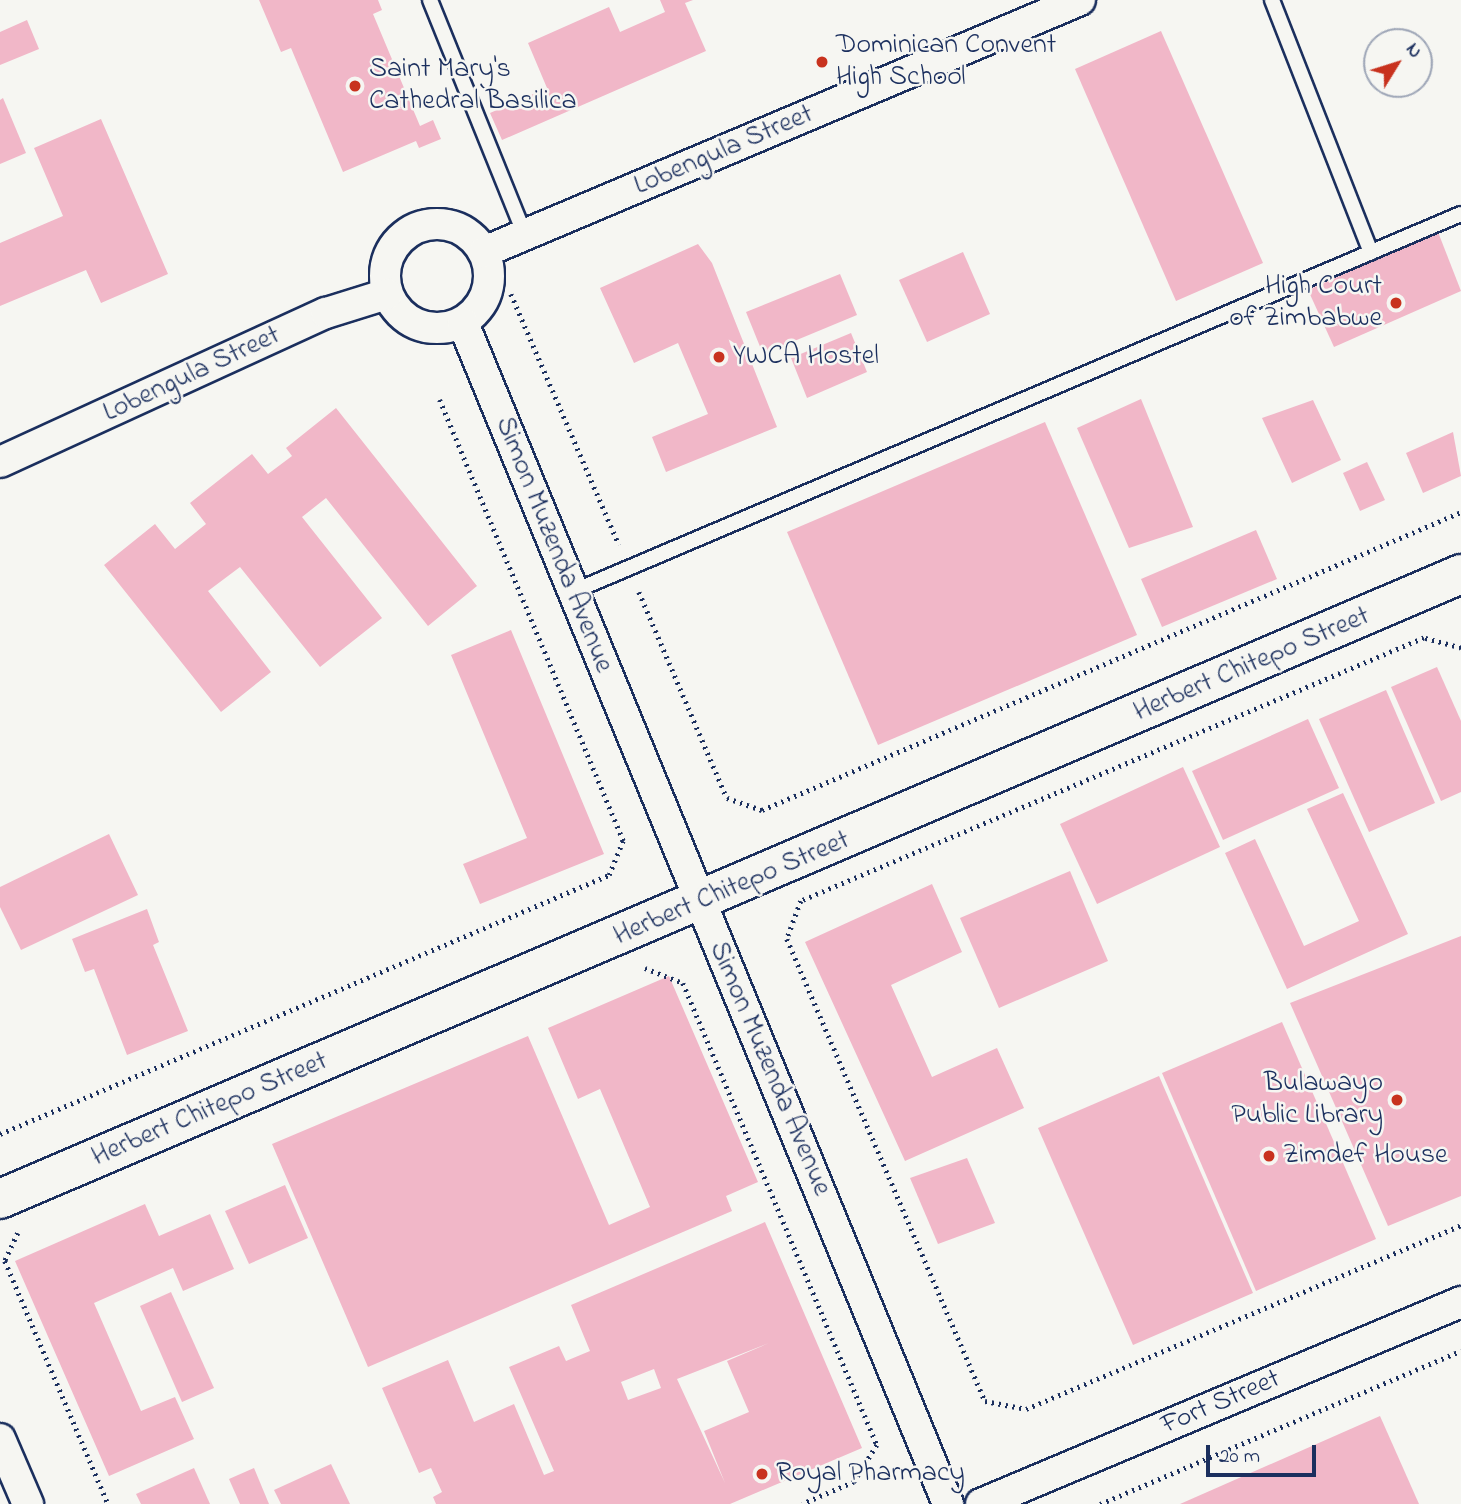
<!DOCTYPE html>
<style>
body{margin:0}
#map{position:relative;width:1461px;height:1504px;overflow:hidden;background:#f6f6f2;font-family:"Indie Flower",sans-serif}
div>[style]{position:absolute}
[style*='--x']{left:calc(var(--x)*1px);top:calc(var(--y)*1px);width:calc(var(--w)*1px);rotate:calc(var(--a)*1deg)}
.building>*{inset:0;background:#f1b7c8}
.path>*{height:4.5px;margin-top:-2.25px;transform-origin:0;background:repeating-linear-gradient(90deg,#1b2f5e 0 2px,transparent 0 7px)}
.roads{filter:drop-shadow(2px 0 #1b2f5e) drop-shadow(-2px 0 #1b2f5e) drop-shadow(0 2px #1b2f5e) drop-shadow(0 -2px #1b2f5e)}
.lane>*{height:14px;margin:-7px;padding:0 7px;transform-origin:7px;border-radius:7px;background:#f6f6f2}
.street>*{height:30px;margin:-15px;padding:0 15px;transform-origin:15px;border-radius:15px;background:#f6f6f2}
.street>.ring{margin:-15px;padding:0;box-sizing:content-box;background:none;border:30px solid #f6f6f2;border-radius:50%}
.secondary>*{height:38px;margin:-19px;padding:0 19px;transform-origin:19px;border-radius:19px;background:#f6f6f2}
.dots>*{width:19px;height:19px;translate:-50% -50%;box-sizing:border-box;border:4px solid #f6f6f2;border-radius:50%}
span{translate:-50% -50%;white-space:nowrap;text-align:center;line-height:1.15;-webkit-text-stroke:5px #f6f6f2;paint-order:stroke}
.poi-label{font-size:28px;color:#1b2f5e}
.left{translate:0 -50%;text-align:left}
.right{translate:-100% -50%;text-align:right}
.street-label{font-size:28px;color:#1b2f5e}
.north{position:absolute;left:1363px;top:28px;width:70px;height:70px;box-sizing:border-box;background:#f6f6f2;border:2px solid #9ea6b7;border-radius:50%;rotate:52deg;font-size:19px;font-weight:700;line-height:28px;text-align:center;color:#1b2f5e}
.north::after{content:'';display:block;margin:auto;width:24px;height:32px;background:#c8321e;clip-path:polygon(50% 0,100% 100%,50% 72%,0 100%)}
.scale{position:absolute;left:1206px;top:1445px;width:110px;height:32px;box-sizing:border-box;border:4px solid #1b2f5e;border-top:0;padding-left:9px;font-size:21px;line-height:24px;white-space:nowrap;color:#1b2f5e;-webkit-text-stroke:5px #f6f6f2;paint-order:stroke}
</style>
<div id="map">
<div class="building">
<div style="clip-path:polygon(259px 0,378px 0,382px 10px,373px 14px,420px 126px,433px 120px,441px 139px,419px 148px,416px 141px,343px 172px,291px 48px,281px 52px)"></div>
<div style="clip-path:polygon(660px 0,693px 0,685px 3px,706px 51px,502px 140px,490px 113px,547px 88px,528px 43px,609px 7px,620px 32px,665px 12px)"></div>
<div style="clip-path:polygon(27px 20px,39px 49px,0 65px,0 32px)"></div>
<div style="clip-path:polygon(1161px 31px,1263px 263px,1176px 301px,1075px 69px)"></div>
<div style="clip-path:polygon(3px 98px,26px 153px,0 164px,0 100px)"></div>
<div style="clip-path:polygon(101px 119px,168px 274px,101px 303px,86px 270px,0 306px,0 243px,63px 216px,34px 148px)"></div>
<div style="clip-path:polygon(1438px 232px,1461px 291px,1334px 347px,1308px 290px)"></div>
<div style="clip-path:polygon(698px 244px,712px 263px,777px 427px,666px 472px,652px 437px,708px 414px,678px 343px,634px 363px,600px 288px)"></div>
<div style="clip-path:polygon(963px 252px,990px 314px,927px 342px,899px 280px)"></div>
<div style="clip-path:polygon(840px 274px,857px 315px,763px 354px,746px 312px)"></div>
<div style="clip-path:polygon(851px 333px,867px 372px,807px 398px,791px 358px)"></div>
<div style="clip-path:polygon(1141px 399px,1193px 527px,1129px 548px,1077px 428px)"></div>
<div style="clip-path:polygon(1313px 400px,1341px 460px,1292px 483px,1262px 418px)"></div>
<div style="clip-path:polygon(336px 408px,477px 586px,428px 626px,326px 498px,302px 517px,382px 618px,320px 667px,240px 567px,208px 591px,271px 672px,221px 712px,104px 565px,155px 524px,175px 549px,206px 524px,190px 503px,252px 454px,268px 474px,292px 456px,286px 448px)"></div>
<div style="clip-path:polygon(1045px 422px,1137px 635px,878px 745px,787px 532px)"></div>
<div style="clip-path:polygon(1453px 432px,1461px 476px,1423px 493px,1406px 453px)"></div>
<div style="clip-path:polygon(1367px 462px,1385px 500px,1360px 511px,1343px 473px)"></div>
<div style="clip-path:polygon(1256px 530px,1277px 579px,1162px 627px,1141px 579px)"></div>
<div style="clip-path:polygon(511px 630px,604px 854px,480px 904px,463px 864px,527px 838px,451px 655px)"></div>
<div style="clip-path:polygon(1437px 667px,1461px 721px,1461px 792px,1441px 801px,1391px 687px)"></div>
<div style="clip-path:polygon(1386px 690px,1435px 803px,1369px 832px,1319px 719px)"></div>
<div style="clip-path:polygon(1308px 719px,1339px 788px,1223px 840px,1192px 771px)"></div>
<div style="clip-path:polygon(1183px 767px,1220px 847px,1097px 904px,1060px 824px)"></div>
<div style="clip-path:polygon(1343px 793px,1408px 934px,1287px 989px,1225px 853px,1255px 839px,1304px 946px,1359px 921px,1307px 809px)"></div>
<div style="clip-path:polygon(109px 834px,138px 895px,21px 950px,0 907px,0 887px)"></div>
<div style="clip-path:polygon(1070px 871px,1108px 961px,999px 1008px,960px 918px)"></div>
<div style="clip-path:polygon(932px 884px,962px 952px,891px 985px,932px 1077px,997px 1048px,1024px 1108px,905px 1161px,805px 942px)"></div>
<div style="clip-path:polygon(147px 909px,159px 942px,153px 945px,188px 1031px,127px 1055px,94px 969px,85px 972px,72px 939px)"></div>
<div style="clip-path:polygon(1461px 936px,1461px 1196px,1388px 1226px,1290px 1003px)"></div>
<div style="clip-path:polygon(669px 976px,758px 1182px,726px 1196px,732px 1211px,368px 1367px,272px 1144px,528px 1036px,609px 1225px,650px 1207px,600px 1089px,578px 1099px,548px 1028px)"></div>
<div style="clip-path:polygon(1282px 1022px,1376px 1239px,1256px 1291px,1162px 1073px)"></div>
<div style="clip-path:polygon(1159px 1076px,1253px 1293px,1133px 1345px,1038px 1128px)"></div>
<div style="clip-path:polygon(967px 1158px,995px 1223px,938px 1244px,910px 1178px)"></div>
<div style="clip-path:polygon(285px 1185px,308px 1238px,249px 1264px,225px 1211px)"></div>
<div style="clip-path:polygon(145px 1204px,159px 1236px,210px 1214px,234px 1269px,183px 1291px,173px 1268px,94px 1303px,141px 1411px,175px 1397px,194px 1439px,109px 1476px,15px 1261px)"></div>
<div style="clip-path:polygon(evenodd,765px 1222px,862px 1448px,730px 1504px,436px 1504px,433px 1497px,442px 1492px,431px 1468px,419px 1473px,382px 1388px,448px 1360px,474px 1422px,514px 1404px,544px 1475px,554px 1471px,509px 1367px,559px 1346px,566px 1361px,590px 1351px,571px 1305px,765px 1222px,769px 1343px,727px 1361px,749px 1412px,704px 1431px,725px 1483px,677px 1379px,769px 1343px,765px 1222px,654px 1369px,661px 1388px,628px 1400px,621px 1382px,654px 1369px)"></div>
<div style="clip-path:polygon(171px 1292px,214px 1388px,182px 1402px,140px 1306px)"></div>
<div style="clip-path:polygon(1380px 1416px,1419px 1504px,1180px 1504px)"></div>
<div style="clip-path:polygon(331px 1464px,350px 1504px,281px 1504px,274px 1490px)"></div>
<div style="clip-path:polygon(194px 1468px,210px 1504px,141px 1504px,136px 1494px)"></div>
<div style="clip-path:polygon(254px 1468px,269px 1504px,240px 1504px,229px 1479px)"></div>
</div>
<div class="path">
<div style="--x:511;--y:294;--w:273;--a:66.7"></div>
<div style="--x:639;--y:592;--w:224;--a:66.9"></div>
<div style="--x:727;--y:798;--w:37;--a:19"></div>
<div style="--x:762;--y:810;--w:760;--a:-23.09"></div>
<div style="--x:1461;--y:648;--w:38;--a:-165"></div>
<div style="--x:1424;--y:638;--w:676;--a:157.11"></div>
<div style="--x:801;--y:901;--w:40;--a:110.2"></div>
<div style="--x:787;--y:939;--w:503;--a:66.8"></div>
<div style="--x:985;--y:1401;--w:42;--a:11"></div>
<div style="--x:1026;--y:1409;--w:472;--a:-22.9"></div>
<div style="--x:645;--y:968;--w:41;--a:21.5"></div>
<div style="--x:683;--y:983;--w:501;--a:67.22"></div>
<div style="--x:877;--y:1445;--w:44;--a:121.9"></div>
<div style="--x:854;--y:1482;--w:56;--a:156.7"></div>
<div style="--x:0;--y:1134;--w:662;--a:-23.04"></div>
<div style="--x:609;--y:875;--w:37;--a:-68"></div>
<div style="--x:623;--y:841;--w:478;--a:-112.6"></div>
<div style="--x:18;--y:1233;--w:31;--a:115"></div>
<div style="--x:5;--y:1261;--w:264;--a:67"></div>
<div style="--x:1100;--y:1504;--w:392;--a:-23"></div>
</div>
<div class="roads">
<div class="lane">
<div style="--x:430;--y:0;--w:253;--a:68"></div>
<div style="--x:1272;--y:0;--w:271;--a:68.6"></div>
<div style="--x:572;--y:592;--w:966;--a:-23.04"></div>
</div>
<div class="street">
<div class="ring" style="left:385px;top:224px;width:74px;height:74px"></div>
<div style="--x:484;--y:252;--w:647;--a:-22.92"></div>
<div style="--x:463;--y:323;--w:1277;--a:67.67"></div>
<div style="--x:0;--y:462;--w:358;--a:-24.6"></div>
<div style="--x:326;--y:313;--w:64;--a:-17.3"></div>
<div style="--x:0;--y:1439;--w:71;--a:66.7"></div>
<div style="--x:981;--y:1504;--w:521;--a:-22.82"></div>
</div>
<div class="secondary">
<div style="--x:0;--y:1199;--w:1589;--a:-23.16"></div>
</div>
</div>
<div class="dots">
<div style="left:822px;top:62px;background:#c8321e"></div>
<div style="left:355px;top:86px;background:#c8321e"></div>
<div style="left:1396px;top:303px;background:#c8321e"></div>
<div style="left:719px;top:357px;background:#c8321e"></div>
<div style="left:1397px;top:1100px;background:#c8321e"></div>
<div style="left:1269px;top:1156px;background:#c8321e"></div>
<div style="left:762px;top:1474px;background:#c8321e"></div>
</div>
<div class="poi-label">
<span class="left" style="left:836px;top:62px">Dominican Convent<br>High School</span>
<span class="left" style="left:369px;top:86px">Saint Mary's<br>Cathedral Basilica</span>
<span class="right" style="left:1382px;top:303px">High Court<br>of Zimbabwe</span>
<span class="left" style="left:733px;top:357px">YWCA Hostel</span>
<span class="right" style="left:1383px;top:1100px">Bulawayo<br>Public Library</span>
<span class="left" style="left:1283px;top:1156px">Zimdef House</span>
<span class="left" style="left:776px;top:1474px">Royal Pharmacy</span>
</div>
<div class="street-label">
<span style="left:724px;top:151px;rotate:-23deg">Lobengula Street</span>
<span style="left:192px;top:375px;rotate:-25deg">Lobengula Street</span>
<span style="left:553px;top:545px;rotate:68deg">Simon Muzenda Avenue</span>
<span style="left:1252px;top:665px;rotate:-23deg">Herbert Chitepo Street</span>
<span style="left:732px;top:889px;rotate:-23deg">Herbert Chitepo Street</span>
<span style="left:769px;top:1069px;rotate:67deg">Simon Muzenda Avenue</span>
<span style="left:210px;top:1110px;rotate:-23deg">Herbert Chitepo Street</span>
<span style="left:1221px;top:1403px;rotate:-23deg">Fort Street</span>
</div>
<div class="north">N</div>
<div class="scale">20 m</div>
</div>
